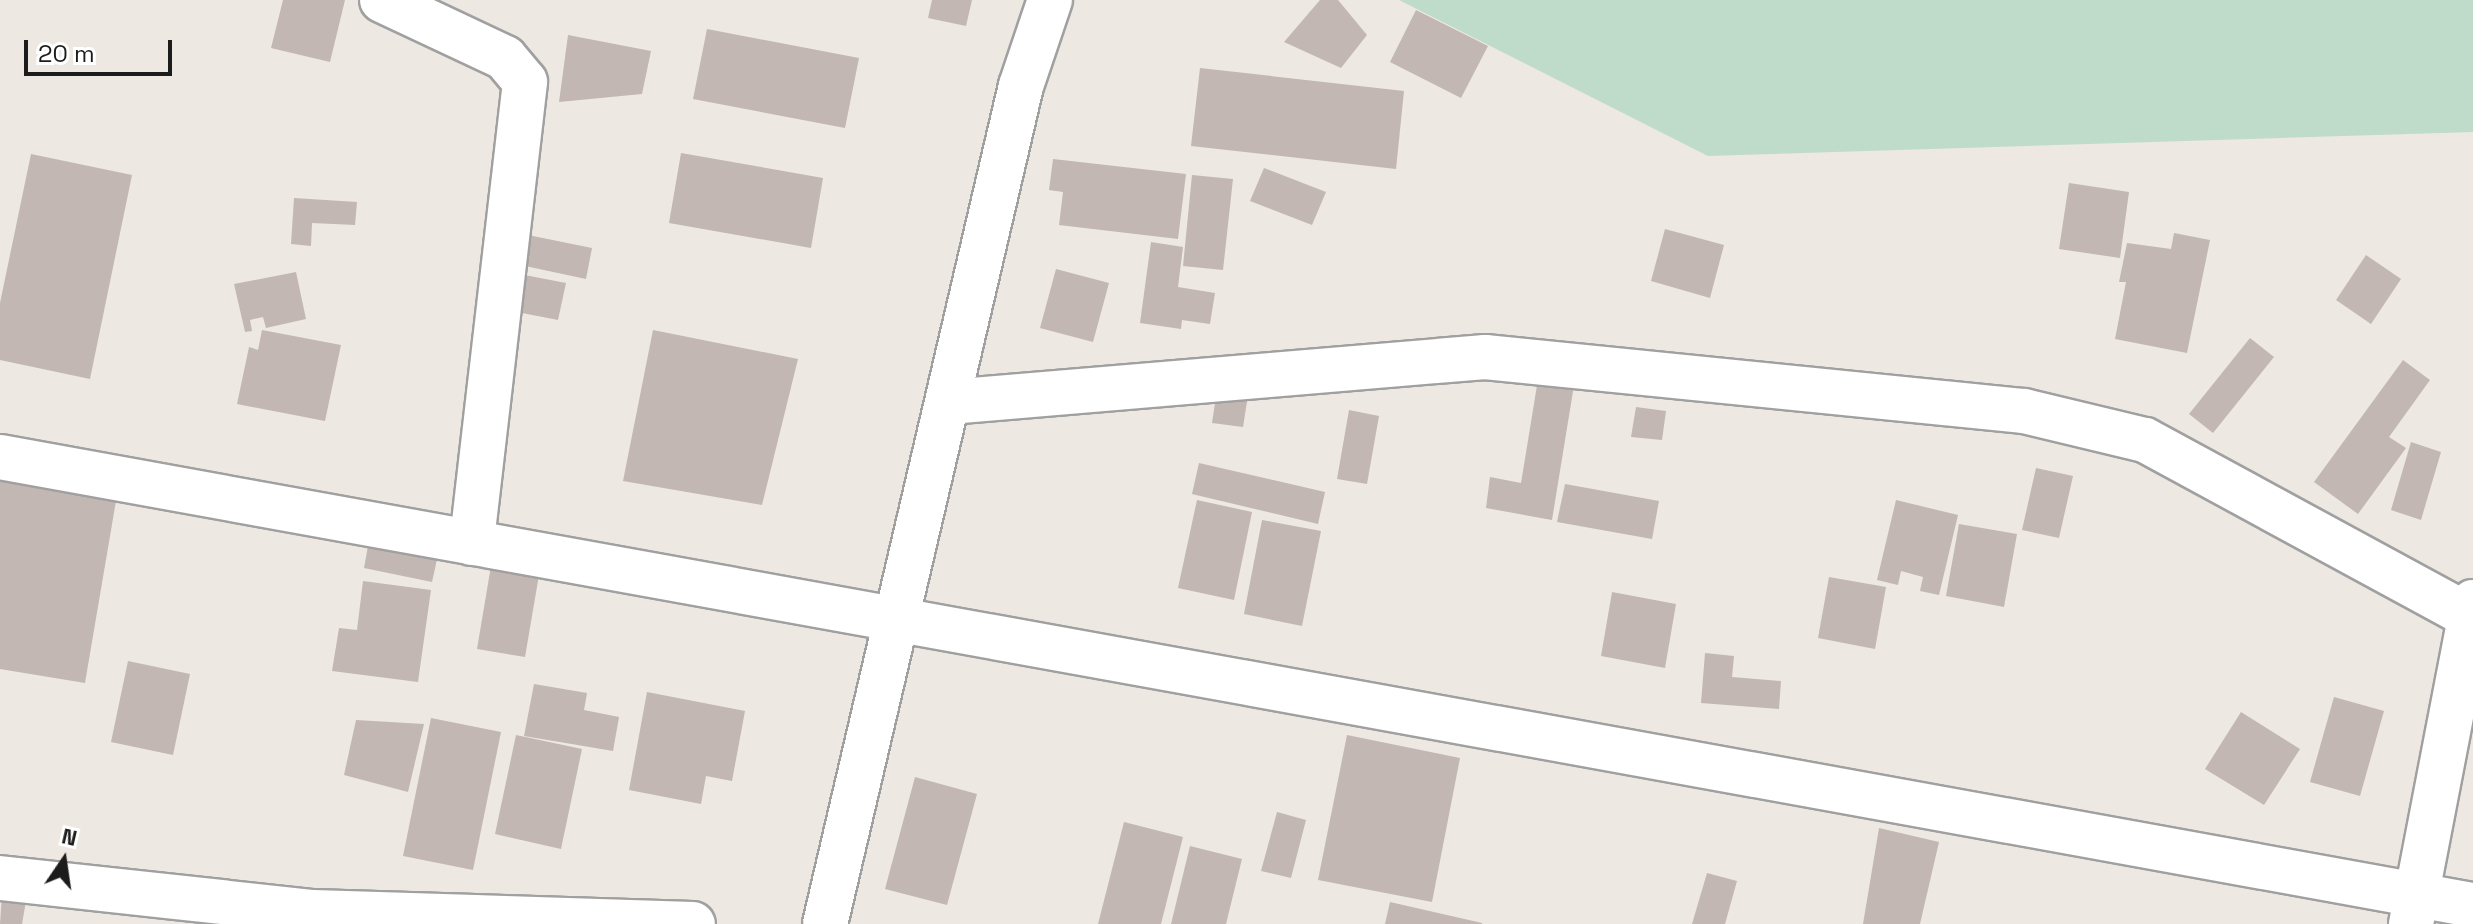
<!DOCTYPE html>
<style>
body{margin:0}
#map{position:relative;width:2473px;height:924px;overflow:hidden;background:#ede8e2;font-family:"Space Grotesk",sans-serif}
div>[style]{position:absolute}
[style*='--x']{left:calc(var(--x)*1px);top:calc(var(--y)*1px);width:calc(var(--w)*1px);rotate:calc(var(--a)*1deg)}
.wetland>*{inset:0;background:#bfdbca}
.building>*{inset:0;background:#c2b7b2}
.roads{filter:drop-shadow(2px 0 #a0a0a0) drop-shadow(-2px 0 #a0a0a0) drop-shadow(0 2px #a0a0a0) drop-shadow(0 -2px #a0a0a0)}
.minor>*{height:44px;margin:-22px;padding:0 22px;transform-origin:22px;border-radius:22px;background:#fff}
.tertiary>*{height:44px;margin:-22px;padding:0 22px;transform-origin:22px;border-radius:22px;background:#fff}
span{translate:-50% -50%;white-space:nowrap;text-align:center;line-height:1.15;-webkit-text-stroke:6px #fff;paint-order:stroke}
.north{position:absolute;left:24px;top:820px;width:80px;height:80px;-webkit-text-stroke:6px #fff;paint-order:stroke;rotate:13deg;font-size:22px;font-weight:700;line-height:32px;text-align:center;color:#1c1c1c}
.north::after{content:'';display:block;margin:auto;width:28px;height:36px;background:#1c1c1c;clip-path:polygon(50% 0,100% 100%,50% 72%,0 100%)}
.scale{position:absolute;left:24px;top:40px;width:148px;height:36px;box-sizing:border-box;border:4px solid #1c1c1c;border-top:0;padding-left:10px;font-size:24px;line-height:28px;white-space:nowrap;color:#1c1c1c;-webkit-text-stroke:6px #fff;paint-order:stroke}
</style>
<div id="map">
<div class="wetland">
<div style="clip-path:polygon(1399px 0,2473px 0,2473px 132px,1708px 156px)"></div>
</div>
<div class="building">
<div style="clip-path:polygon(283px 0,345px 0,330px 62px,271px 48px)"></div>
<div style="clip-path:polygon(932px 0,972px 0,966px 26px,928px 18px)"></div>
<div style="clip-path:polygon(1320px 0,1338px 0,1367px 35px,1341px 68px,1284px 42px)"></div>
<div style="clip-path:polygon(1416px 10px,1488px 46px,1461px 98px,1390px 62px)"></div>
<div style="clip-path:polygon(707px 29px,859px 58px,845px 128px,693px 99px)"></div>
<div style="clip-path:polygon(568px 35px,651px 51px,642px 94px,559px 102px)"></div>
<div style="clip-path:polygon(1200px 68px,1404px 91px,1396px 169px,1191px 146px)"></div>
<div style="clip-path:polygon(681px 153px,823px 178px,811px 248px,669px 223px)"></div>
<div style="clip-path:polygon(31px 154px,132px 175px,90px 379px,0 360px,0 303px)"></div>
<div style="clip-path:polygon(1053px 159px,1186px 174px,1178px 239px,1059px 225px,1063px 192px,1049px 190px)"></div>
<div style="clip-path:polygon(1264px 168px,1326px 192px,1312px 225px,1250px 201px)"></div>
<div style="clip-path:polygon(1192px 175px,1233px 179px,1223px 270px,1183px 266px)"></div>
<div style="clip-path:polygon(2069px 183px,2129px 192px,2120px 258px,2059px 249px)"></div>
<div style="clip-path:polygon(294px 198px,357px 202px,355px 225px,312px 223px,311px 246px,291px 244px)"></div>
<div style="clip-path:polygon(1665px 229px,1724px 245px,1710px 298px,1651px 281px)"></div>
<div style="clip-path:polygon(518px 233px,592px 248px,586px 279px,511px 263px)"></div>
<div style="clip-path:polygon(2174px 233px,2210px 240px,2187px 353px,2115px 339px,2126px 282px,2119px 282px,2127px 243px,2171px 249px)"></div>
<div style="clip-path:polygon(1151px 242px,1183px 247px,1178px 287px,1215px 293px,1210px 324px,1182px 320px,1181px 329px,1140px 323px)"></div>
<div style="clip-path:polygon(2366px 255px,2401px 279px,2371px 324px,2336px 300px)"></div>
<div style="clip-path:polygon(1056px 269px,1109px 283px,1093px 342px,1040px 328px)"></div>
<div style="clip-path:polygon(296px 272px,306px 319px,266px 328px,263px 317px,250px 320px,252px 331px,245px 332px,234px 284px)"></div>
<div style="clip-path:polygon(509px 272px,566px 283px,558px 320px,502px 309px)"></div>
<div style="clip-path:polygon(262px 330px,341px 345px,325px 421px,237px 404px,249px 347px,258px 350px)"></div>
<div style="clip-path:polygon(653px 330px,798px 359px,762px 505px,623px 481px)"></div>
<div style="clip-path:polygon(2250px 338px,2274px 357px,2213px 433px,2189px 414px)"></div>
<div style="clip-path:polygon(2403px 360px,2430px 380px,2389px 437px,2406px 448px,2358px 514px,2314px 482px)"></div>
<div style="clip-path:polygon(1540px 367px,1576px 373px,1552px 520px,1486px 508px,1490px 477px,1521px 483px)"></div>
<div style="clip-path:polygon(1217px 390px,1248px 395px,1243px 427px,1212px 423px)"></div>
<div style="clip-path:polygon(1636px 407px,1666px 411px,1662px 440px,1631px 437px)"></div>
<div style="clip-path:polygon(1349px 410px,1379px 416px,1367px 484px,1337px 479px)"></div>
<div style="clip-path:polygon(2411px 442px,2441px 452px,2421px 520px,2391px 510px)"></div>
<div style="clip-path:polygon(1199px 463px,1325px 492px,1318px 524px,1192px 494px)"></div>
<div style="clip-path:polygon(2036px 468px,2073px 476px,2059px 538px,2022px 530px)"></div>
<div style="clip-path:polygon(0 473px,117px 495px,85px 683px,0 669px)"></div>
<div style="clip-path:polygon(1565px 484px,1659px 501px,1652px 539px,1557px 522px)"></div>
<div style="clip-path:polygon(1197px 500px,1252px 512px,1234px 600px,1178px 588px)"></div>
<div style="clip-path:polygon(1896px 500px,1958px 515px,1939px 595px,1920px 591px,1923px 577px,1901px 571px,1898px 585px,1877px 580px)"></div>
<div style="clip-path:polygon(1262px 520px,1321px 531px,1302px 626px,1244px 614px)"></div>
<div style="clip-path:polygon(1959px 524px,2017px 534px,2004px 607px,1946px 596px)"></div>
<div style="clip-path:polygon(370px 535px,439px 550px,432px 582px,364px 568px)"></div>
<div style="clip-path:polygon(492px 560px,540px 569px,525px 657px,477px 649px)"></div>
<div style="clip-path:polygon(1829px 577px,1886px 587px,1875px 649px,1818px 638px)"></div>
<div style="clip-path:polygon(363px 581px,431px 590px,418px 682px,332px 671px,339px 628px,357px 630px)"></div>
<div style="clip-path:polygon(1612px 592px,1676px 604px,1665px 668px,1601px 656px)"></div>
<div style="clip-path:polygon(1705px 653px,1734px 656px,1732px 677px,1781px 681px,1779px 709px,1701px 703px)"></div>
<div style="clip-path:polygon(128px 661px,190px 674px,173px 755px,111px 742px)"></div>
<div style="clip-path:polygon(534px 684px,587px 693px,584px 710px,619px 717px,613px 751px,524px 736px)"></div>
<div style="clip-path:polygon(647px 692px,745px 711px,732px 781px,706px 776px,701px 804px,629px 790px)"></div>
<div style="clip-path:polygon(2334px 697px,2384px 711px,2360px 796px,2310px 782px)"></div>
<div style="clip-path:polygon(2241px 712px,2300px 749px,2264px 805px,2205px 769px)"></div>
<div style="clip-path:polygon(431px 718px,501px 732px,473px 870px,403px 856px)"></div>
<div style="clip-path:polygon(356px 720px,424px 724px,408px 792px,344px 775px)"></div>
<div style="clip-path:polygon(516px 735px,582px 749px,561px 849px,495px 834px)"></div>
<div style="clip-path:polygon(1347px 735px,1460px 758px,1432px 902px,1318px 880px)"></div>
<div style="clip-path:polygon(915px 777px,977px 794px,947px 905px,885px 889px)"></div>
<div style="clip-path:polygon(1277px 812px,1306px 820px,1291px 878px,1261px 871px)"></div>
<div style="clip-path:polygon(1124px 822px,1183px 837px,1161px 924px,1098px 924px)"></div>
<div style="clip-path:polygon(1879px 828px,1939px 842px,1920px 924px,1863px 924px)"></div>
<div style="clip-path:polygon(1190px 846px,1242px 859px,1226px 924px,1171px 924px)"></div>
<div style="clip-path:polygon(1707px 873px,1737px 881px,1725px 924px,1692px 924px)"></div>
<div style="clip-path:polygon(2px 895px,27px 895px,22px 924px,0 924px)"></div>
<div style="clip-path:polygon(1390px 902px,1482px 923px,1482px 924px,1385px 924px)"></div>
</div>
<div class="roads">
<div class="minor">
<div style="--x:382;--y:0;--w:136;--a:25.2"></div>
<div style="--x:505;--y:58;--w:31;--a:50"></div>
<div style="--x:525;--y:82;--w:464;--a:96.6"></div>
<div style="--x:949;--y:402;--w:538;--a:-4.8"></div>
<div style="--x:1485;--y:357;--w:542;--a:5.72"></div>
<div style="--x:2024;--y:411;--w:124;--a:13.5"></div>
<div style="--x:2145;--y:440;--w:373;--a:28.5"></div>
<div style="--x:0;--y:457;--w:2513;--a:10.27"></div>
<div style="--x:0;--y:878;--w:315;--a:6.2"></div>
<div style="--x:313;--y:912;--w:380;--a:1.8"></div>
<div style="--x:2411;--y:924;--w:328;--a:-79.1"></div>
</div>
<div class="tertiary">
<div style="--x:825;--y:924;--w:861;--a:-76.84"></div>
<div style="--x:1021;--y:86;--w:91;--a:-71.4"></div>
</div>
</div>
<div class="north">N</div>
<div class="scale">20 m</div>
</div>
